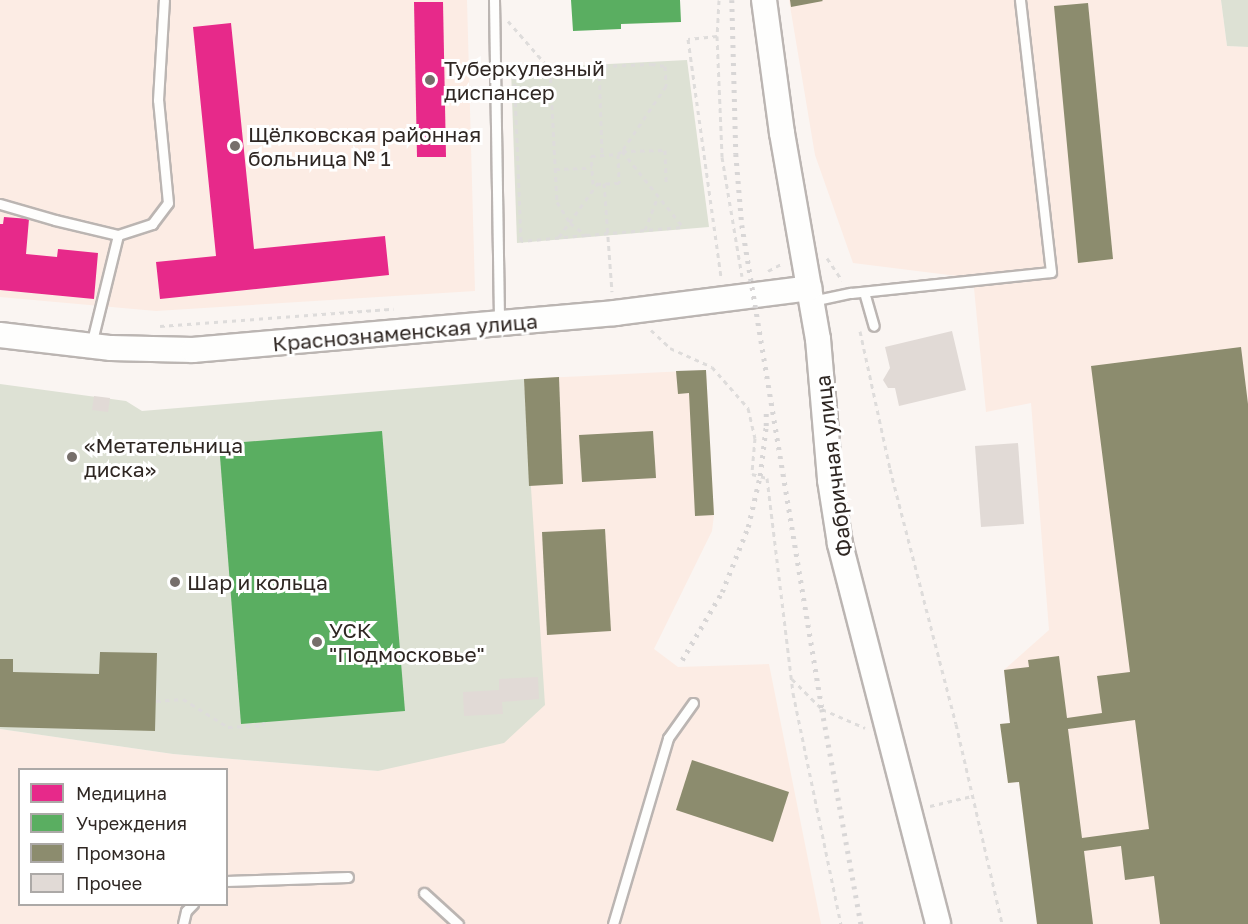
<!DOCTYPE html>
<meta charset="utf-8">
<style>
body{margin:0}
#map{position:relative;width:1248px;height:924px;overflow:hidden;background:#faf5f2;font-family:"Golos Text",sans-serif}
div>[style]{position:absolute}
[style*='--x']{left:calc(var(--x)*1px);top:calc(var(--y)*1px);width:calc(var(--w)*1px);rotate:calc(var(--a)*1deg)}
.built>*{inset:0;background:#fcece4}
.green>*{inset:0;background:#dde1d4}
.health>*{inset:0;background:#e7298a}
.public>*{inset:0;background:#5aae61}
.industry>*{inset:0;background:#8c8c6e}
.building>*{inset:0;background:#e1dad6}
.path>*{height:3px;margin-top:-1.5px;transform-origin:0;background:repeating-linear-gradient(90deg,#dedcdb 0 4.5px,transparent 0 9px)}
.roads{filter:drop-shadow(2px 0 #bbb5b2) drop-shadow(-2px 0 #bbb5b2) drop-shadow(0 2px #bbb5b2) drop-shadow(0 -2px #bbb5b2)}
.service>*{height:9px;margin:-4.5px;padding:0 4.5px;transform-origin:4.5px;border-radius:4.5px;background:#fefefd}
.tertiary>*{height:24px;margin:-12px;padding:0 12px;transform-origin:12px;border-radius:12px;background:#fefefd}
.rail>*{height:4.5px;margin-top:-2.25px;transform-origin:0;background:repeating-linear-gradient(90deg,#d8d6d6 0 3px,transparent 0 9px)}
.dots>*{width:16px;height:16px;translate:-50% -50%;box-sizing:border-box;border:3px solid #fff;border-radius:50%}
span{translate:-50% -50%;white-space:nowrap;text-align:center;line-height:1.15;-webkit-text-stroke:6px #fff;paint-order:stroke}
.poi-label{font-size:21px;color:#2f2723}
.left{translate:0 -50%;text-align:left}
.street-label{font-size:21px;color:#2f2723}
.legend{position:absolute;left:18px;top:768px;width:210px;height:138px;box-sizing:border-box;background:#fff;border:2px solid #aca9a7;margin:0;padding:8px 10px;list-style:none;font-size:18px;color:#2f2723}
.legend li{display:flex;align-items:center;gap:12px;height:30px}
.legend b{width:30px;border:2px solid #aca9a7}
</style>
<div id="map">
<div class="built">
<div style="clip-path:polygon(0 0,467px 0,475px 291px,156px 311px,0 297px)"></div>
<div style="clip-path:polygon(789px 0,1221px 0,1227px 46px,1248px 47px,1248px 924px,1037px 924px,1019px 782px,1008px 783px,1000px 724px,1010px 723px,1004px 670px,1049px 630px,1031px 403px,986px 412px,973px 278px,853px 263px,815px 155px)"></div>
<div style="clip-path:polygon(evenodd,706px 370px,714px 515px,712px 531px,654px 649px,678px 667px,769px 664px,821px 924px,0 924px,0 729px,173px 754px,378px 771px,529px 486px,524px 379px,706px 370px,20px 770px,226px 770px,226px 904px,20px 904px,20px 770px)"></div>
</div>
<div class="green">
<div style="clip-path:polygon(1221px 0,1248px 0,1248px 47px,1227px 46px)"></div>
<div style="clip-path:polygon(687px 60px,709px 227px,517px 243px,511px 69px)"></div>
<div style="clip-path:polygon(524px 379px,545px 705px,504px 743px,378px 771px,173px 754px,0 729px,0 384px,126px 401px,142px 411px)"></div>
</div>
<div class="health">
<div style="clip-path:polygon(414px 2px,443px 2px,446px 157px,417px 157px)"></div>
<div style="clip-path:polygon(231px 23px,254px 249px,385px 236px,389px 275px,160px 299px,156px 262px,216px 256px,193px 27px)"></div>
<div style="clip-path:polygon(4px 217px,29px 219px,26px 254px,57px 257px,58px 249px,98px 253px,94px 299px,0 290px,0 224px,3px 224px)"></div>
</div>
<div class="public">
<div style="clip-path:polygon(571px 0,680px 0,681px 22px,621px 24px,621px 29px,573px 31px)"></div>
<div style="clip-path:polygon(382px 431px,405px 711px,241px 724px,219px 444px)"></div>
</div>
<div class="industry">
<div style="clip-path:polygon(790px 0,822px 0,823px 1px,791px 7px)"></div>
<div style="clip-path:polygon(1088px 3px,1113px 259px,1078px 263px,1054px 6px)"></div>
<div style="clip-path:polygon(evenodd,1241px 347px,1248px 404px,1248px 924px,1160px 924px,1154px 876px,1125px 880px,1121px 846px,1084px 851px,1093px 924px,1037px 924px,1019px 782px,1008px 783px,1000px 724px,1010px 723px,1004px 670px,1029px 667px,1028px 660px,1059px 656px,1067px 718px,1102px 713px,1097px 676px,1130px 672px,1091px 366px,1241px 347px,1135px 720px,1149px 829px,1082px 838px,1068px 729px,1135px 720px)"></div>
<div style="clip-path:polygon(706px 370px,714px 515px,695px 516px,689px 393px,678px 394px,676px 371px)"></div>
<div style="clip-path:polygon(559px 377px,563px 484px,529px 486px,524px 379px)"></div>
<div style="clip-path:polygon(653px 431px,656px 478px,582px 482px,579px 435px)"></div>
<div style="clip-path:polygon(605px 529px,611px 631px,547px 635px,542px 532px)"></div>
<div style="clip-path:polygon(100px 652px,157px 653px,155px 731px,0 727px,0 659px,13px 659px,13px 672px,99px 674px)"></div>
<div style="clip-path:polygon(692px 760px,789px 792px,773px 842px,676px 810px)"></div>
</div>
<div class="building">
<div style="clip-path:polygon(952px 331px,966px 390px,899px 406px,895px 388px,888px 388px,883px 380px,890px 368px,885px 347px)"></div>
<div style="clip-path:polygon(94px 396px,110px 398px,108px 412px,92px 410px)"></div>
<div style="clip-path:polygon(1018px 443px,1024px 524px,981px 527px,975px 446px)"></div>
<div style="clip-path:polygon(538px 677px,539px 699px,502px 702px,503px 714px,464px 716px,463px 692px,499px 690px,499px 679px)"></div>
</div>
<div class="path">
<div style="--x:719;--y:0;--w:36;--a:93"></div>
<div style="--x:717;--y:36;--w:29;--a:174"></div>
<div style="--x:688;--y:39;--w:240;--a:82.1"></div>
<div style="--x:508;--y:21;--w:64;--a:48.8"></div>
<div style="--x:550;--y:69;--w:133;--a:87"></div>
<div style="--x:557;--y:202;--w:25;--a:58"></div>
<div style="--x:570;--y:223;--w:20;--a:37"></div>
<div style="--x:586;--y:235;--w:96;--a:-4.8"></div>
<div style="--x:717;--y:36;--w:121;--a:87.6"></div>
<div style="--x:722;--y:157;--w:121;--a:80.5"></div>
<div style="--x:599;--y:67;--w:88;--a:88"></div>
<div style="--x:618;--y:154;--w:29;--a:88"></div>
<div style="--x:619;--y:183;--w:26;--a:178"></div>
<div style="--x:593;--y:184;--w:28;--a:-94"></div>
<div style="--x:591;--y:156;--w:27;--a:-4"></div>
<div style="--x:618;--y:154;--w:5;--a:-37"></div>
<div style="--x:622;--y:151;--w:43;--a:-1.3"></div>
<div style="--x:665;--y:150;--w:32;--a:88"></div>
<div style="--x:555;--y:169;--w:37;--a:-2"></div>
<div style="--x:604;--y:183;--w:109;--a:85.8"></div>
<div style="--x:645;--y:230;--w:36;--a:-69"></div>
<div style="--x:586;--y:235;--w:65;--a:174.7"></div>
<div style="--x:521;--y:241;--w:171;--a:-92.3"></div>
<div style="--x:514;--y:70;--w:137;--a:-2.5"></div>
<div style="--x:651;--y:64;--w:14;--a:8"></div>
<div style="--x:665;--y:66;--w:20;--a:87"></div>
<div style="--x:666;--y:86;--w:78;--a:124.1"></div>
<div style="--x:622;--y:151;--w:97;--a:51.2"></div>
<div style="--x:559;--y:237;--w:67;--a:-54.2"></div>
<div style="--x:827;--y:258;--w:27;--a:56"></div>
<div style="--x:768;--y:271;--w:17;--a:-28"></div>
<div style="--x:160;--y:326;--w:234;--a:-4.2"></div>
<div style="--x:651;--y:330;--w:26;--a:43"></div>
<div style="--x:670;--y:348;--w:46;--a:24.3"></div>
<div style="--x:712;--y:367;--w:55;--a:48.7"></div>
<div style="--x:748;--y:408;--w:31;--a:77"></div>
<div style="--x:755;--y:438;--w:36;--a:95"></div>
<div style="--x:752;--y:474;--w:16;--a:15"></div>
<div style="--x:767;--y:478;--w:217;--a:83.1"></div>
<div style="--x:793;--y:693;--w:236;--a:78.3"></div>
<div style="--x:860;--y:331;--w:141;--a:77.7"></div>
<div style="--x:890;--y:469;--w:263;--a:75.5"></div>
<div style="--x:956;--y:724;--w:205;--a:77"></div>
<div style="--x:792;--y:679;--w:42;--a:45"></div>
<div style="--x:822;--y:709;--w:47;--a:23.8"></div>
<div style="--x:156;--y:701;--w:27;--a:-4"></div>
<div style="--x:183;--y:699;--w:53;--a:31.9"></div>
<div style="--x:228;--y:727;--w:36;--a:-3"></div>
<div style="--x:264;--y:725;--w:3;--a:-108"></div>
<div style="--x:930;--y:806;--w:43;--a:-13.4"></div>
</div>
<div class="roads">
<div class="service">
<div style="--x:494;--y:0;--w:322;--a:89.1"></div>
<div style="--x:0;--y:204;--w:57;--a:16.2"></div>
<div style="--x:55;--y:220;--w:65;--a:13.4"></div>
<div style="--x:118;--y:235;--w:36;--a:-18"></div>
<div style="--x:152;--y:224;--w:26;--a:-53"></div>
<div style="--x:168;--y:203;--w:103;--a:-95.5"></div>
<div style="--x:158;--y:100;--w:100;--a:-86.6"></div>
<div style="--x:864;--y:292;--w:35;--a:74"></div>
<div style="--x:812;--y:301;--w:40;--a:-12"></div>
<div style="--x:851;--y:293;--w:201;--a:-6"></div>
<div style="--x:1051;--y:272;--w:274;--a:-96.5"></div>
<div style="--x:91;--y:345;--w:113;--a:-76.2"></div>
<div style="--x:226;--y:881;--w:122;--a:-1.9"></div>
<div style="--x:424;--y:893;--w:46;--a:42.4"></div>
<div style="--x:183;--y:924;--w:13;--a:-77"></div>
<div style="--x:186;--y:911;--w:10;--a:-45"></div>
<div style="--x:613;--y:924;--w:194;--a:-73.5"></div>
<div style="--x:668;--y:738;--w:43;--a:-54.5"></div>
</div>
<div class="tertiary">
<div style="--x:764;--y:0;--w:134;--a:82.3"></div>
<div style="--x:782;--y:133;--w:209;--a:80.1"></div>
<div style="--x:818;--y:339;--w:142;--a:85.1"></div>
<div style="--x:830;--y:480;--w:65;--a:81.1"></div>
<div style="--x:840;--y:544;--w:392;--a:75.5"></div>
<div style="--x:0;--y:335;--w:112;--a:6.7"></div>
<div style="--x:111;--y:348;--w:82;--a:1.4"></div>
<div style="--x:193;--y:350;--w:424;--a:-5"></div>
<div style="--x:615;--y:313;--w:196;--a:-7.3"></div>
</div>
</div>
<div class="rail">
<div style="--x:732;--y:0;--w:154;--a:88.5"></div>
<div style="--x:736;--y:154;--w:71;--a:85.2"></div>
<div style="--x:742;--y:225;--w:491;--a:80.6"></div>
<div style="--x:822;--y:709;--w:219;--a:79.7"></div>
<div style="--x:682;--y:660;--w:79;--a:-59.5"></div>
<div style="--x:722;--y:592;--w:70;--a:-68.2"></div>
<div style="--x:748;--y:527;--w:52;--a:-76.8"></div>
<div style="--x:760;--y:476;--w:50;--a:-83.2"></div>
<div style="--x:766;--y:426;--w:18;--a:-90"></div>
</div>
<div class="dots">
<div style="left:430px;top:80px;background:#766f6b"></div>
<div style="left:235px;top:146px;background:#766f6b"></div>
<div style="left:72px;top:457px;background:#766f6b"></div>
<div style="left:175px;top:582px;background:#766f6b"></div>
<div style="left:317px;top:642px;background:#766f6b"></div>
</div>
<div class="poi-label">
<span class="left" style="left:444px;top:80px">Туберкулезный<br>диспансер</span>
<span class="left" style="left:248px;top:146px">Щёлковская районная<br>больница № 1</span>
<span class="left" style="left:84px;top:457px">«Метательница<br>диска»</span>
<span class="left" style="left:187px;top:582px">Шар и кольца</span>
<span class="left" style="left:329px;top:642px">УСК<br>"Подмосковье"</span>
</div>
<div class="street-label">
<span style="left:405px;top:332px;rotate:-5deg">Краснознаменская улица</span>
<span style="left:833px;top:466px;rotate:-97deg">Фабричная улица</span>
</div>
<ul class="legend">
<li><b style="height:16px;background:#e7298a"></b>Медицина</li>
<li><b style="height:16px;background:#5aae61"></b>Учреждения</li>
<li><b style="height:16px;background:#8c8c6e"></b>Промзона</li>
<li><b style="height:16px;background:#e1dad6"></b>Прочее</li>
</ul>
</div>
